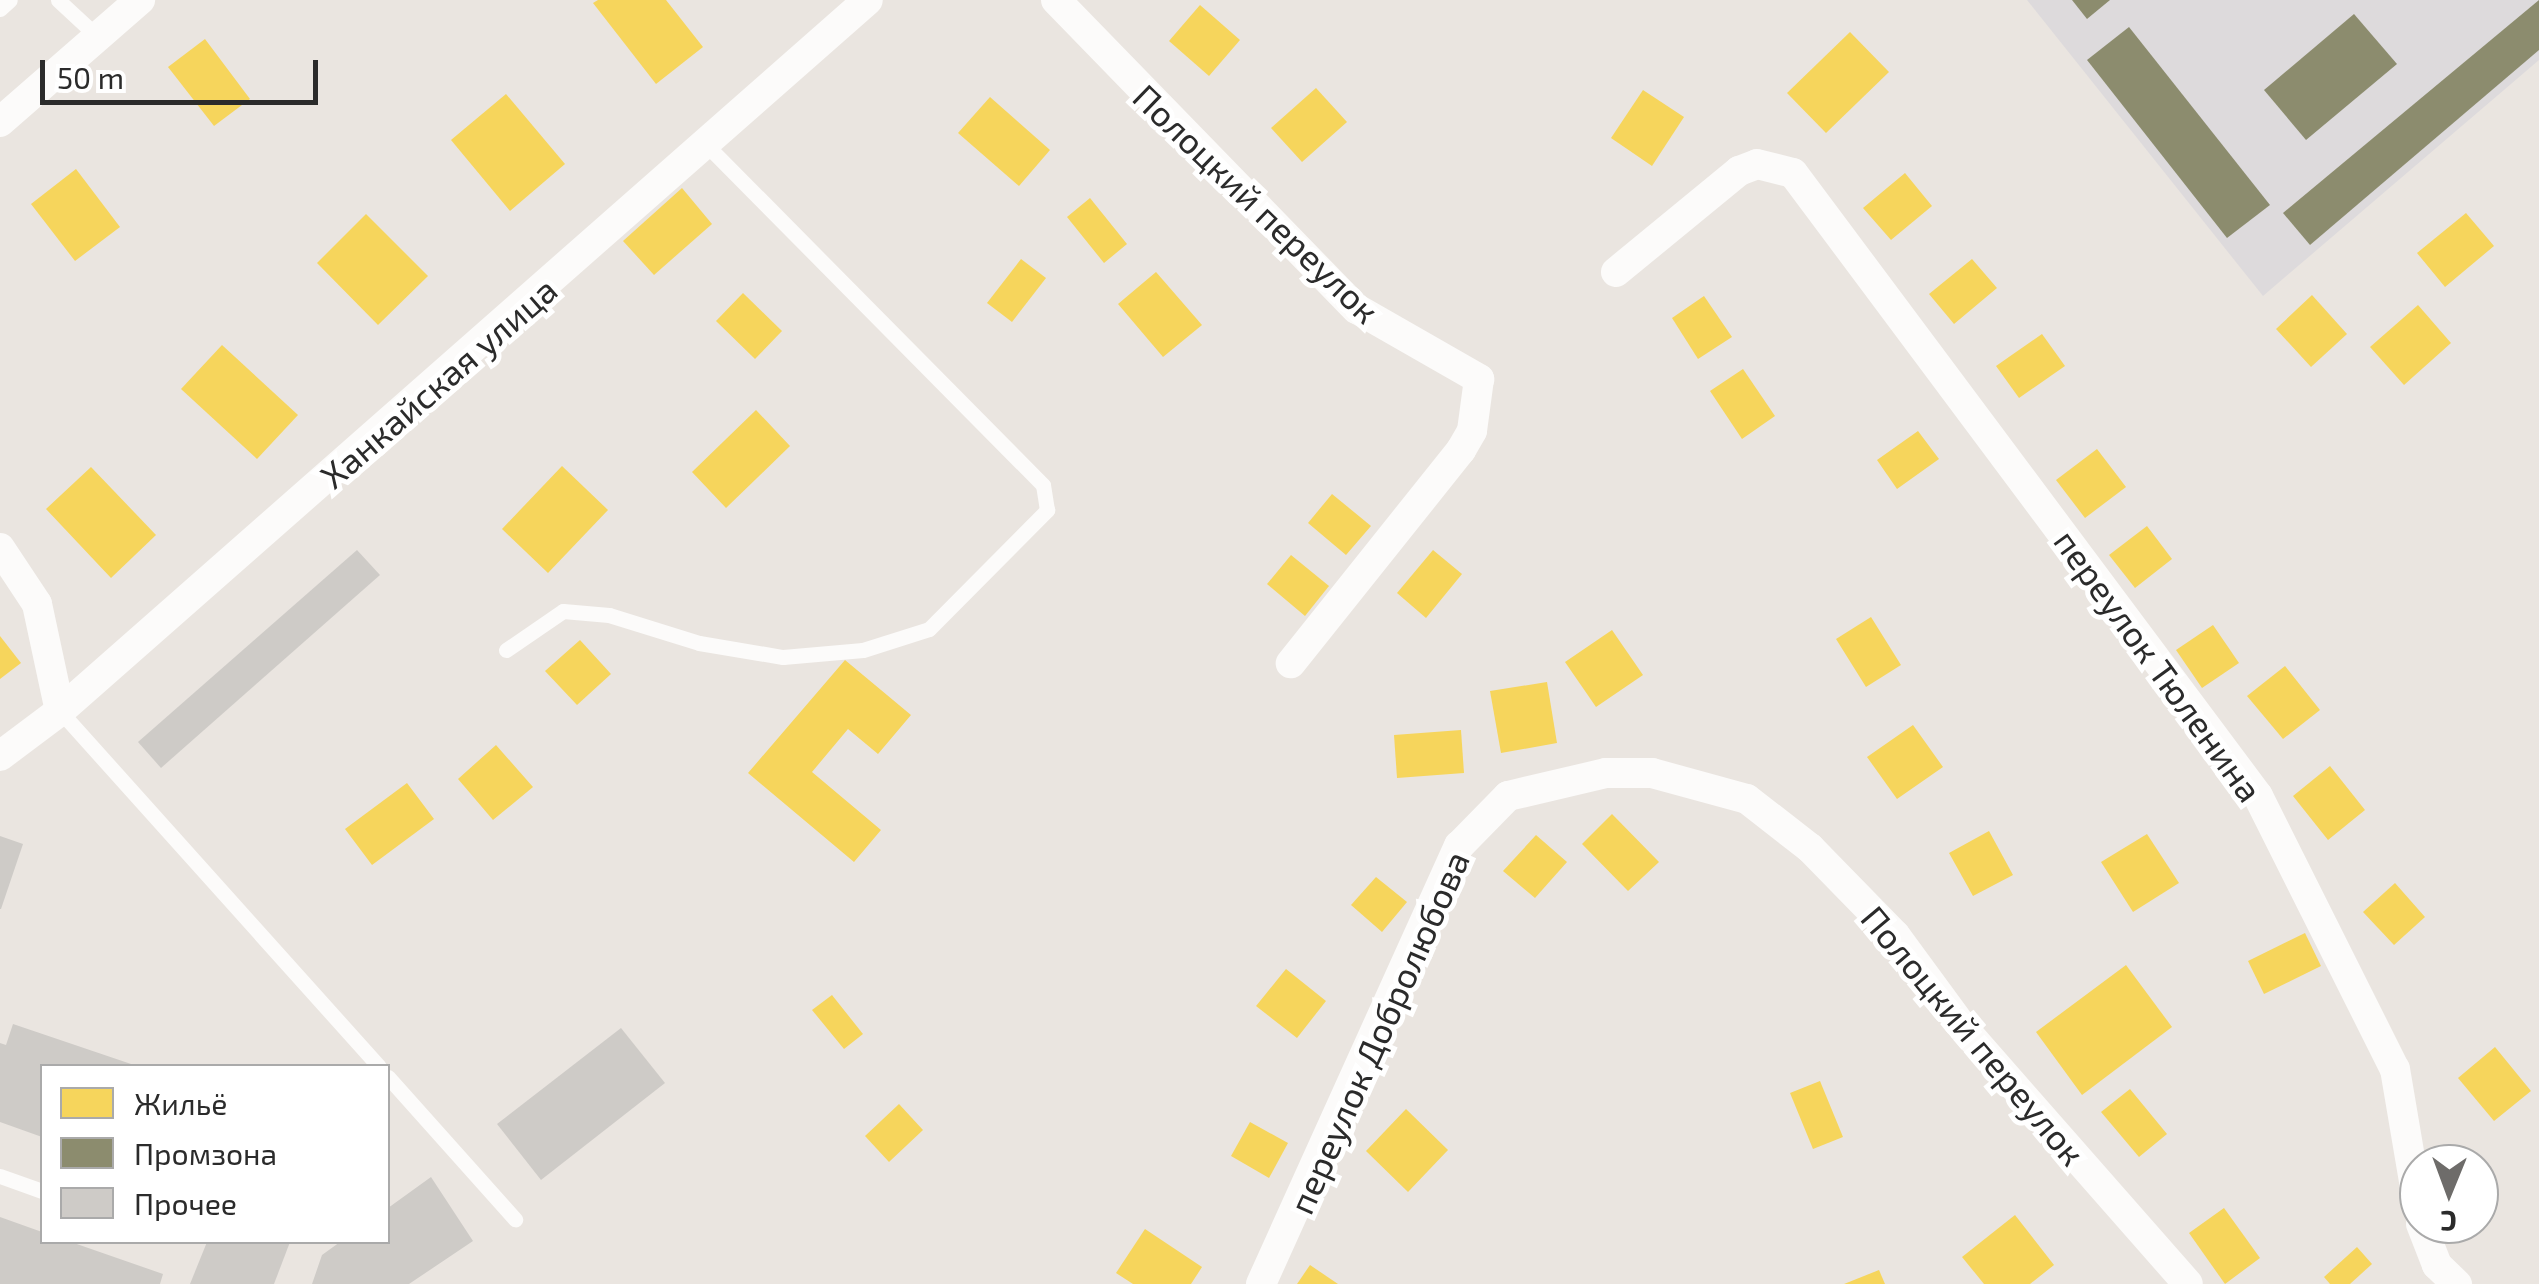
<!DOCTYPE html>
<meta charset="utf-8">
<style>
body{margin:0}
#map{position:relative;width:2539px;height:1284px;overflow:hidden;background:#eae5e0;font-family:"Exo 2",sans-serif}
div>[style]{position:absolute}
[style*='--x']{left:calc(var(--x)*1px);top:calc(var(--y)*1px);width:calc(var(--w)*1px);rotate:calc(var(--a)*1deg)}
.industrial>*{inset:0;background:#dddadc}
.homes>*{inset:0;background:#f6d55c}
.industry>*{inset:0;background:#8c8c6e}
.building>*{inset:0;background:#cecbc7}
.service>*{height:15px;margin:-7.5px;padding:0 7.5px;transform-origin:7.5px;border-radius:7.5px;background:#fcfbfa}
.minor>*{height:30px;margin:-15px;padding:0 15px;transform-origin:15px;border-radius:15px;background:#fcfbfa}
span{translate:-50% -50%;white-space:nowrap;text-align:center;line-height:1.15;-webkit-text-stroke:10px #fff;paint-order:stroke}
.street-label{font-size:35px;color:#2b2b2b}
.legend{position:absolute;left:40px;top:1064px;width:350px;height:180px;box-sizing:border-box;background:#fff;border:2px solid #aaa;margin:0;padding:12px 18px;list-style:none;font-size:30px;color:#2b2b2b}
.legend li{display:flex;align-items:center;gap:20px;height:50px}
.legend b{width:50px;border:2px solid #aaa}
.north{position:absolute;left:2399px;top:1144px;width:100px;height:100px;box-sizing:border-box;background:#fff;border:2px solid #aaa;border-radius:50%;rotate:181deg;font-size:28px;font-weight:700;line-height:40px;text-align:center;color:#2b2b2b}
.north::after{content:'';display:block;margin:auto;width:35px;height:45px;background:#6e6c6a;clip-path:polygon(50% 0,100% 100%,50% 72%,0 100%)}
.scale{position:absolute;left:40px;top:60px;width:278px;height:45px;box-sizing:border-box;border:5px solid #2b2b2b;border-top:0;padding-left:12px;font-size:30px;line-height:35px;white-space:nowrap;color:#2b2b2b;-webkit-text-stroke:8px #fff;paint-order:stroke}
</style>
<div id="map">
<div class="industrial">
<div style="clip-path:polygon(2027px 0,2539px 0,2539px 60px,2263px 296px)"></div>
</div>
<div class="homes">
<div style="clip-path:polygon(598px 0,666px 0,703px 47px,656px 84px,593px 3px)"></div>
<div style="clip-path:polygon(1200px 5px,1240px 40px,1209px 76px,1169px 41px)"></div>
<div style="clip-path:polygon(1850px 32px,1889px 72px,1826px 133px,1787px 93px)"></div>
<div style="clip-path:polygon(205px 39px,250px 99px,214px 126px,168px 67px)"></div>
<div style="clip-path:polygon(1316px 88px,1347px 122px,1302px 162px,1271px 128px)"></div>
<div style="clip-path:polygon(1643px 90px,1684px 117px,1652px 166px,1611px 138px)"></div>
<div style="clip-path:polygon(506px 94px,565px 164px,510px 211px,451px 140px)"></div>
<div style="clip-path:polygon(990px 97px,1050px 150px,1019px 186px,958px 133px)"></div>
<div style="clip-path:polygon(76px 169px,120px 227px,75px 261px,31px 204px)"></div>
<div style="clip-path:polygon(1905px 173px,1932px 206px,1891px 240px,1863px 208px)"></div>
<div style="clip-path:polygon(682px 188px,712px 224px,654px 275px,623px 241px)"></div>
<div style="clip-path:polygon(1090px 198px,1127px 244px,1104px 263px,1067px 217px)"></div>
<div style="clip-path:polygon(2466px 213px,2494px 246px,2445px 287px,2417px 253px)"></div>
<div style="clip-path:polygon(366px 214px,428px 276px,378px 325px,317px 263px)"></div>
<div style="clip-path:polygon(1021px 259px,1046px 278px,1012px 322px,987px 303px)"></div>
<div style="clip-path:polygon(1972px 259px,1997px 288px,1954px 324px,1929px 294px)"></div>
<div style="clip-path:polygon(1156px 272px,1202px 325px,1163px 357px,1118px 304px)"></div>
<div style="clip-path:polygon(743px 293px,782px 331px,755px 359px,716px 321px)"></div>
<div style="clip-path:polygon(2312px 295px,2347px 334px,2311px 367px,2276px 329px)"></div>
<div style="clip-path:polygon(1704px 296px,1732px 337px,1698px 359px,1672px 318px)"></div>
<div style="clip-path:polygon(2418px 305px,2451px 343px,2404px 385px,2370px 347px)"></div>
<div style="clip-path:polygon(2042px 334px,2065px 366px,2019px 398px,1996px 366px)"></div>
<div style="clip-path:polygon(222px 345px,298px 415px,257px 459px,181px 389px)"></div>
<div style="clip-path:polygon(1743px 369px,1775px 416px,1742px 439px,1710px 391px)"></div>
<div style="clip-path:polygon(756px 410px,790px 446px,726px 508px,692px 472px)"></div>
<div style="clip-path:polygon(1918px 431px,1939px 459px,1897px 489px,1877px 460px)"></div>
<div style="clip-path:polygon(2097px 449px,2126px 487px,2085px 518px,2056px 480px)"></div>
<div style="clip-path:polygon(562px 466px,608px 510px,548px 573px,502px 529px)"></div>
<div style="clip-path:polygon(91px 467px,156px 535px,111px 578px,46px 509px)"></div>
<div style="clip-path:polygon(1332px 494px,1371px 526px,1346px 555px,1308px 523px)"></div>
<div style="clip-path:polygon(2147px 526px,2172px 559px,2135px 588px,2109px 555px)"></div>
<div style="clip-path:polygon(1433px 550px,1462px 574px,1426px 618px,1397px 593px)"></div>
<div style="clip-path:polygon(1291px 555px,1329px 586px,1305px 616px,1267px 584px)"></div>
<div style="clip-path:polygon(1871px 617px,1901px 665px,1866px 687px,1836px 639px)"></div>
<div style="clip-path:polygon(2213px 625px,2239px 663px,2202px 688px,2176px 650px)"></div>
<div style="clip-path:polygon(1612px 630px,1643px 675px,1596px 707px,1565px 662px)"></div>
<div style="clip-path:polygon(0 636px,21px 663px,0 679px)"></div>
<div style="clip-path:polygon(580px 640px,611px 674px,577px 705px,545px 671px)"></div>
<div style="clip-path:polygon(845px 660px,911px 715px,878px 754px,848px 729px,812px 772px,881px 830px,854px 862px,748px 773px)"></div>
<div style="clip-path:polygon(2285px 666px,2320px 710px,2283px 739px,2247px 696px)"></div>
<div style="clip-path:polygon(1547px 682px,1557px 743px,1501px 753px,1490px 691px)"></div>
<div style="clip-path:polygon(1913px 725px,1943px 767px,1897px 799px,1867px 757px)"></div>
<div style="clip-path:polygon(1461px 730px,1464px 773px,1397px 778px,1394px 735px)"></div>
<div style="clip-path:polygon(496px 745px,533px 787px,493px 820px,458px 779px)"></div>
<div style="clip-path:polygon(2330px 766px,2365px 810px,2328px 840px,2293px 796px)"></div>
<div style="clip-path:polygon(407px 783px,434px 819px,372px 865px,345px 829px)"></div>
<div style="clip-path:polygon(1612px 814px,1659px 862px,1628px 891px,1582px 844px)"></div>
<div style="clip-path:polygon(1989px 831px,2013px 875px,1973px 896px,1949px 853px)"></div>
<div style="clip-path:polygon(2147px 834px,2179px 883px,2133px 912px,2101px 862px)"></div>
<div style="clip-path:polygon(1536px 835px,1567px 862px,1535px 898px,1503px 871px)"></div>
<div style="clip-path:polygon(1376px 877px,1407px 902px,1382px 932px,1351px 905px)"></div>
<div style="clip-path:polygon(2395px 883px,2425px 917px,2394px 945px,2363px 912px)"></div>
<div style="clip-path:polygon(2305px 933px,2321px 966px,2264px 994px,2248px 961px)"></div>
<div style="clip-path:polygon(2126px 965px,2172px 1027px,2082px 1095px,2036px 1032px)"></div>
<div style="clip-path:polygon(1286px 969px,1326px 1001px,1297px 1038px,1256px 1006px)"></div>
<div style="clip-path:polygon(832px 995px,863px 1034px,844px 1049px,812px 1010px)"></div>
<div style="clip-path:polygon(2495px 1047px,2531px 1091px,2494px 1121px,2458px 1078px)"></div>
<div style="clip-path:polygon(1820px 1081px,1843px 1137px,1813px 1149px,1790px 1093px)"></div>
<div style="clip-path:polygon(2130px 1089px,2167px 1134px,2139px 1157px,2101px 1112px)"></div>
<div style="clip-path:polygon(899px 1104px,923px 1130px,889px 1162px,865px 1136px)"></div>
<div style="clip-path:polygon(1406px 1109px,1448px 1150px,1408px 1192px,1366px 1151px)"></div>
<div style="clip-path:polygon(1250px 1122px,1288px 1143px,1269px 1178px,1231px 1156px)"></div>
<div style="clip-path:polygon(2224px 1208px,2260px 1258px,2225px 1284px,2189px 1233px)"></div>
<div style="clip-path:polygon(2015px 1215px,2054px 1265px,2030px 1284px,1984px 1284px,1962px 1257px)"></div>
<div style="clip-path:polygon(1145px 1229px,1202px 1267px,1191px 1284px,1133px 1284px,1116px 1273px)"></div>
<div style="clip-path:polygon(2357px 1247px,2372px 1264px,2350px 1284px,2330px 1284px,2324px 1277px)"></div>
<div style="clip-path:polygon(1310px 1265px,1338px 1284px,1297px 1284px)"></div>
<div style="clip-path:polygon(1879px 1270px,1885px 1284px,1844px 1284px)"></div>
</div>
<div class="industry">
<div style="clip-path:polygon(2072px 0,2110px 0,2087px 19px)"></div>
<div style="clip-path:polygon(2539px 0,2539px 50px,2310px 245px,2283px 213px)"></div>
<div style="clip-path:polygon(2354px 14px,2397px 64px,2306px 140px,2264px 90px)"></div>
<div style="clip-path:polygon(2129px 27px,2270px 205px,2227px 238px,2087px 60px)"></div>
</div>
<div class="building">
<div style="clip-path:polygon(357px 550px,380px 575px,161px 768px,138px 742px)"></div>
<div style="clip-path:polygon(0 836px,23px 844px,1px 909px,0 909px)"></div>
<div style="clip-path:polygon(13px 1024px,137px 1066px,42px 1066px,42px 1137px,0 1122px,0 1043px,6px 1045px)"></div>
<div style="clip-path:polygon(621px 1028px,665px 1083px,541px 1180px,497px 1124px)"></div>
<div style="clip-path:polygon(431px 1177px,473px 1241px,409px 1284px,312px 1284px,322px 1255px,340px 1242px,388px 1242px,388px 1208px)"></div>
<div style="clip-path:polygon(0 1217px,42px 1232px,42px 1242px,71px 1242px,163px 1274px,160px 1284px,0 1284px)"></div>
<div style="clip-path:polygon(207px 1242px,290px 1242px,274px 1284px,190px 1284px)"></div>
</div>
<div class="service">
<div style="--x:58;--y:0;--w:54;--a:42.8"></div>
<div style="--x:0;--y:9;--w:13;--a:-42"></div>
<div style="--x:506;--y:650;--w:69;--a:-34.4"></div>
<div style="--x:563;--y:611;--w:46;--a:5"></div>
<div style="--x:609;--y:615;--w:94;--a:17.3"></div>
<div style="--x:699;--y:643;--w:85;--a:9.5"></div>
<div style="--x:783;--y:657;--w:80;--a:-5"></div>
<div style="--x:863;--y:650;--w:69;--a:-17.7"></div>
<div style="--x:929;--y:629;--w:168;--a:-45.2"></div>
<div style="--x:1047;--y:510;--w:25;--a:-99"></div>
<div style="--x:1043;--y:485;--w:477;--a:-134.7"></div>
<div style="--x:60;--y:711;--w:477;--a:48.1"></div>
<div style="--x:388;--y:1077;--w:191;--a:48.2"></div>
<div style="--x:0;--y:1176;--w:45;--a:19.7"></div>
</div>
<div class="minor">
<div style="--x:1056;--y:0;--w:431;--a:45.8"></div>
<div style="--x:1357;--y:309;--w:141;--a:29.8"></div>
<div style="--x:1479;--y:379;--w:52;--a:97.7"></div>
<div style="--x:1472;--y:431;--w:22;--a:120"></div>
<div style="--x:1461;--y:450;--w:273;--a:128.6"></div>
<div style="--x:0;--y:122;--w:186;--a:-41.1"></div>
<div style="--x:1616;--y:272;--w:159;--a:-39.4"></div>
<div style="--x:1739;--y:171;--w:19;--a:-21"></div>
<div style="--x:1757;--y:164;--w:37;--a:14"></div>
<div style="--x:1793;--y:173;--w:777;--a:53.26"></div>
<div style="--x:2258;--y:796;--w:305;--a:63.4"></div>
<div style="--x:2395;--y:1069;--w:144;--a:80.4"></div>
<div style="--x:0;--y:548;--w:67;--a:56.5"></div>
<div style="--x:37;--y:604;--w:109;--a:77.9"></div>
<div style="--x:0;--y:756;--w:75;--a:-36.9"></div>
<div style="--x:60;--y:711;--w:1076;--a:-41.35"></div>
<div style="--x:2421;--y:1224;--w:44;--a:68.7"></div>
<div style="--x:2437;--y:1265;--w:28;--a:44"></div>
<div style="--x:1261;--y:1284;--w:481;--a:-65.7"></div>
<div style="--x:1459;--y:846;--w:70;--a:-45.6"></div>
<div style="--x:1508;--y:796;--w:101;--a:-13.2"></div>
<div style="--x:1606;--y:773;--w:46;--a:0"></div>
<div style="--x:1652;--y:773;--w:98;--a:15.3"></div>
<div style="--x:1747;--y:799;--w:80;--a:37.9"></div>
<div style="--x:1810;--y:848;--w:122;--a:45.7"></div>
<div style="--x:1895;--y:935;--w:117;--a:53.7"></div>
<div style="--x:1964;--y:1029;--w:339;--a:48.7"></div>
</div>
<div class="street-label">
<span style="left:1257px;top:203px;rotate:44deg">Полоцкий переулок</span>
<span style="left:438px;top:382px;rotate:-41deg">Ханкайская улица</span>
<span style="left:2159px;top:665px;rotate:54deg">переулок Тюленина</span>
<span style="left:1378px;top:1032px;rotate:-66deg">переулок Добролюбова</span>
<span style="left:1974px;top:1035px;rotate:50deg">Полоцкий переулок</span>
</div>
<ul class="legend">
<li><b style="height:28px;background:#f6d55c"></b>Жильё</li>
<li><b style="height:28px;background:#8c8c6e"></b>Промзона</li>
<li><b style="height:28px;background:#cecbc7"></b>Прочее</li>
</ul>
<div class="north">С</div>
<div class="scale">50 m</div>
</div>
